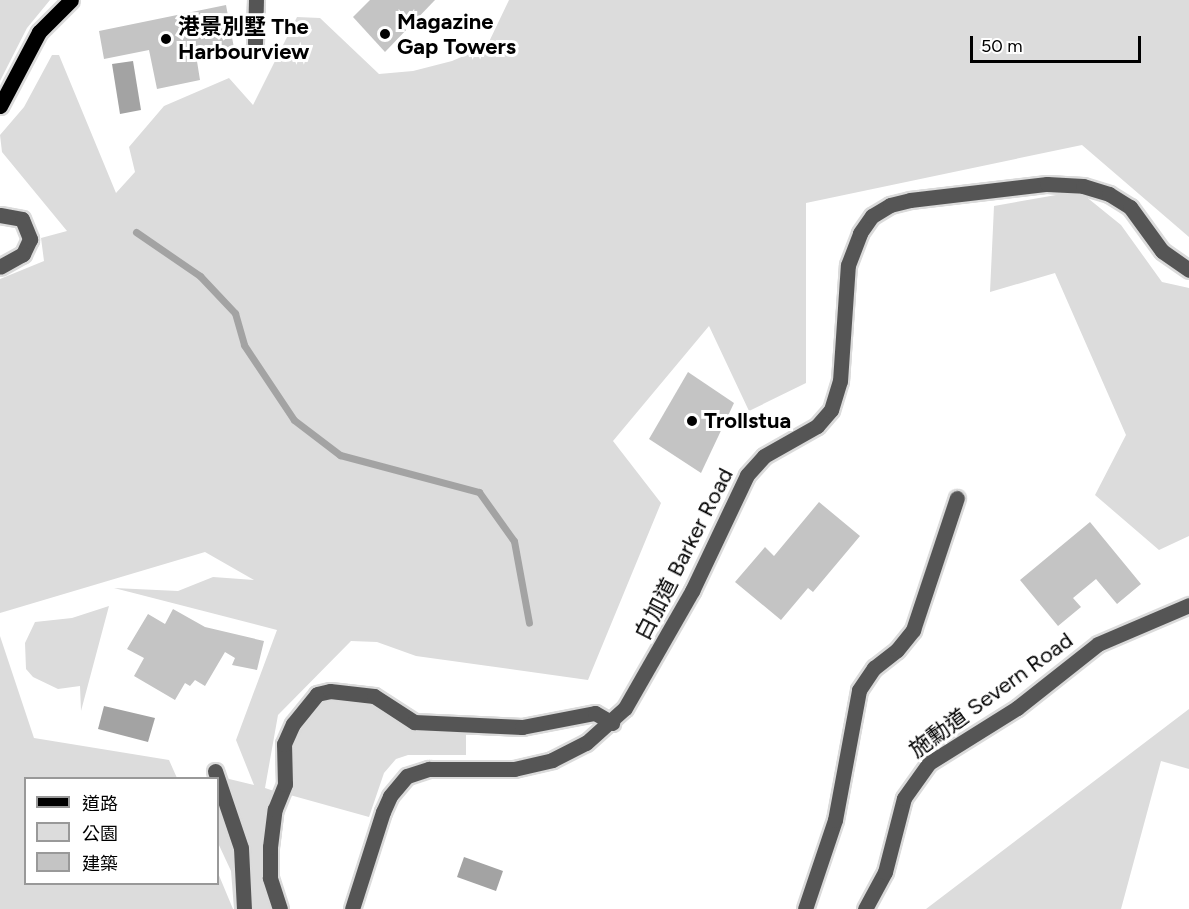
<!DOCTYPE html>
<meta charset="utf-8">
<style>
body{margin:0}
#map{position:relative;width:1189px;height:909px;overflow:hidden;background:#fff;font-family:Figtree,"Noto Sans TC",sans-serif}
div>[style]{position:absolute}
[style*='--x']{left:calc(var(--x)*1px);top:calc(var(--y)*1px);width:calc(var(--w)*1px);rotate:calc(var(--a)*1deg)}
.green>*{inset:0;background:#dcdcdc}
.water>*{inset:0;background:#a3a3a3}
.stream>*{height:7px;margin:-3.5px;padding:0 3.5px;transform-origin:3.5px;border-radius:3.5px;background:#a3a3a3}
.building>*{inset:0;background:#c4c4c4}
.roads{filter:drop-shadow(2px 0 #dbdbdb) drop-shadow(-2px 0 #dbdbdb) drop-shadow(0 2px #dbdbdb) drop-shadow(0 -2px #dbdbdb)}
.minor>*{height:15px;margin:-7.5px;padding:0 7.5px;transform-origin:7.5px;border-radius:7.5px;background:#555}
.major>*{height:15px;margin:-7.5px;padding:0 7.5px;transform-origin:7.5px;border-radius:7.5px;background:#000}
.dots>*{width:16px;height:16px;translate:-50% -50%;box-sizing:border-box;border:3px solid #fff;border-radius:50%}
span{translate:-50% -50%;white-space:nowrap;text-align:center;line-height:1.15;-webkit-text-stroke:6px #fff;paint-order:stroke}
.poi-label{font-size:22px;color:#000;font-weight:700}
.left{translate:0 -50%;text-align:left}
.street-label{font-size:22px;color:#000}
.legend{position:absolute;left:24px;top:777px;width:195px;height:108px;box-sizing:border-box;background:#fff;border:2px solid #999;margin:0;padding:8px 10px;list-style:none;font-size:18px;color:#000}
.legend li{display:flex;align-items:center;gap:12px;height:30px}
.legend b{width:30px;border:2px solid #999}
.scale{position:absolute;left:970px;top:36px;width:171px;height:27px;box-sizing:border-box;border:3px solid #000;border-top:0;padding-left:8px;font-size:18px;line-height:21px;white-space:nowrap;color:#000;-webkit-text-stroke:4px #fff;paint-order:stroke}
</style>
<div id="map">
<div class="green">
<div style="clip-path:polygon(0 0,50px 0,27px 28px,0 81px)"></div>
<div style="clip-path:polygon(509px 0,1189px 0,1189px 237px,1082px 145px,806px 203px,806px 383px,749px 411px,709px 326px,613px 441px,661px 503px,588px 680px,416px 656px,377px 642px,351px 641px,278px 715px,265px 788px,274px 791px,263px 868px,264px 886px,272px 909px,250px 909px,250px 854px,225px 778px,254px 785px,236px 740px,277px 630px,114px 588px,178px 591px,213px 577px,254px 580px,205px 552px,0 613px,0 279px,44px 261px,41px 238px,67px 231px,2px 152px,0 135px,24px 107px,52px 55px,59px 55px,116px 193px,135px 172px,129px 147px,164px 106px,229px 78px,253px 105px,297px 17px,320px 18px,379px 74px,413px 71px,452px 61px,487px 46px)"></div>
<div style="clip-path:polygon(1079px 191px,1121px 225px,1162px 282px,1189px 288px,1189px 536px,1159px 550px,1095px 495px,1126px 435px,1055px 273px,990px 292px,994px 206px)"></div>
<div style="clip-path:polygon(109px 606px,81px 711px,80px 686px,58px 689px,33px 677px,26px 669px,25px 643px,35px 622px,72px 618px)"></div>
<div style="clip-path:polygon(0 636px,34px 738px,169px 760px,177px 778px,26px 778px,26px 884px,218px 884px,218px 873px,233px 909px,0 909px)"></div>
<div style="clip-path:polygon(326px 697px,375px 703px,416px 729px,466px 730px,466px 755px,408px 755px,396px 759px,384px 773px,369px 817px,290px 795px,290px 743px,317px 702px)"></div>
<div style="clip-path:polygon(1189px 709px,1189px 769px,1161px 761px,1121px 909px,926px 909px)"></div>
<div style="clip-path:polygon(218px 791px,233px 833px,239px 909px,234px 909px,231px 871px,218px 843px)"></div>
</div>
<div class="water">
<div style="clip-path:polygon(133px 61px,141px 110px,120px 114px,112px 64px)"></div>
<div style="clip-path:polygon(104px 706px,155px 718px,148px 742px,98px 729px)"></div>
<div style="clip-path:polygon(464px 857px,503px 871px,496px 891px,457px 877px)"></div>
</div>
<div class="stream">
<div style="--x:136;--y:232;--w:78;--a:34.5"></div>
<div style="--x:200;--y:276;--w:51;--a:46.6"></div>
<div style="--x:235;--y:313;--w:33;--a:74"></div>
<div style="--x:244;--y:345;--w:90;--a:56.3"></div>
<div style="--x:294;--y:420;--w:58;--a:37.3"></div>
<div style="--x:340;--y:455;--w:144;--a:14.9"></div>
<div style="--x:479;--y:492;--w:60;--a:54.5"></div>
<div style="--x:514;--y:541;--w:83;--a:79.6"></div>
</div>
<div class="building">
<div style="clip-path:polygon(370px 0,435px 0,385px 52px,353px 17px)"></div>
<div style="clip-path:polygon(226px 5px,234px 48px,196px 55px,200px 80px,157px 89px,149px 50px,104px 59px,99px 31px)"></div>
<div style="clip-path:polygon(688px 372px,734px 403px,701px 473px,649px 439px)"></div>
<div style="clip-path:polygon(819px 502px,860px 536px,813px 592px,808px 588px,781px 620px,735px 582px,765px 547px,774px 556px)"></div>
<div style="clip-path:polygon(1090px 522px,1141px 584px,1117px 604px,1096px 579px,1073px 598px,1081px 607px,1058px 626px,1020px 580px)"></div>
<div style="clip-path:polygon(173px 609px,205px 627px,264px 641px,257px 670px,232px 665px,235px 658px,225px 652px,205px 686px,195px 680px,190px 686px,185px 683px,175px 700px,134px 676px,144px 658px,127px 649px,148px 614px,165px 624px)"></div>
</div>
<div class="roads">
<div class="minor">
<div style="--x:255;--y:43;--w:43;--a:-88.7"></div>
<div style="--x:0;--y:215;--w:22;--a:10"></div>
<div style="--x:22;--y:219;--w:22;--a:68"></div>
<div style="--x:30;--y:239;--w:17;--a:115"></div>
<div style="--x:23;--y:254;--w:26;--a:151"></div>
<div style="--x:215;--y:771;--w:81;--a:71.3"></div>
<div style="--x:241;--y:848;--w:61;--a:87.2"></div>
<div style="--x:280;--y:909;--w:33;--a:-108"></div>
<div style="--x:270;--y:878;--w:31;--a:-90"></div>
<div style="--x:270;--y:847;--w:38;--a:-83"></div>
<div style="--x:275;--y:809;--w:27;--a:-68"></div>
<div style="--x:285;--y:784;--w:40;--a:-91.4"></div>
<div style="--x:284;--y:744;--w:22;--a:-66"></div>
<div style="--x:293;--y:724;--w:38;--a:-51"></div>
<div style="--x:317;--y:694;--w:13;--a:-13"></div>
<div style="--x:330;--y:691;--w:44;--a:6.5"></div>
<div style="--x:374;--y:696;--w:48;--a:33"></div>
<div style="--x:414;--y:722;--w:108;--a:2.7"></div>
<div style="--x:522;--y:727;--w:74;--a:-10.9"></div>
<div style="--x:595;--y:713;--w:20;--a:30"></div>
<div style="--x:352;--y:909;--w:102;--a:-72.3"></div>
<div style="--x:383;--y:812;--w:17;--a:-66"></div>
<div style="--x:390;--y:796;--w:26;--a:-50"></div>
<div style="--x:407;--y:776;--w:23;--a:-18"></div>
<div style="--x:429;--y:769;--w:85;--a:0"></div>
<div style="--x:514;--y:769;--w:39;--a:-13"></div>
<div style="--x:552;--y:760;--w:38;--a:-27"></div>
<div style="--x:586;--y:743;--w:52;--a:-41.9"></div>
<div style="--x:625;--y:708;--w:135;--a:-60.2"></div>
<div style="--x:692;--y:591;--w:128;--a:-64.6"></div>
<div style="--x:747;--y:475;--w:25;--a:-48"></div>
<div style="--x:764;--y:456;--w:61;--a:-29.5"></div>
<div style="--x:817;--y:426;--w:21;--a:-49"></div>
<div style="--x:831;--y:410;--w:30;--a:-73"></div>
<div style="--x:840;--y:381;--w:116;--a:-86.1"></div>
<div style="--x:848;--y:265;--w:34;--a:-69"></div>
<div style="--x:860;--y:233;--w:21;--a:-55"></div>
<div style="--x:872;--y:216;--w:21;--a:-31"></div>
<div style="--x:890;--y:205;--w:21;--a:-14"></div>
<div style="--x:910;--y:200;--w:138;--a:-6.7"></div>
<div style="--x:1047;--y:184;--w:36;--a:3"></div>
<div style="--x:1083;--y:186;--w:27;--a:17"></div>
<div style="--x:1109;--y:194;--w:25;--a:32"></div>
<div style="--x:1130;--y:207;--w:54;--a:54"></div>
<div style="--x:1162;--y:251;--w:33;--a:35"></div>
<div style="--x:805;--y:909;--w:94;--a:-71.4"></div>
<div style="--x:835;--y:820;--w:132;--a:-79.5"></div>
<div style="--x:859;--y:690;--w:27;--a:-56"></div>
<div style="--x:874;--y:668;--w:29;--a:-38"></div>
<div style="--x:897;--y:650;--w:26;--a:-51"></div>
<div style="--x:913;--y:630;--w:139;--a:-71.6"></div>
<div style="--x:865;--y:909;--w:42;--a:-61.6"></div>
<div style="--x:885;--y:872;--w:76;--a:-75.6"></div>
<div style="--x:904;--y:798;--w:43;--a:-54.5"></div>
<div style="--x:929;--y:763;--w:104;--a:-32"></div>
<div style="--x:1017;--y:708;--w:103;--a:-38.3"></div>
<div style="--x:1098;--y:644;--w:99;--a:-23.2"></div>
</div>
<div class="major">
<div style="--x:0;--y:106;--w:84;--a:-62.2"></div>
<div style="--x:39;--y:32;--w:45;--a:-45"></div>
</div>
</div>
<div class="dots">
<div style="left:385px;top:34px;background:#000"></div>
<div style="left:166px;top:39px;background:#000"></div>
<div style="left:692px;top:421px;background:#000"></div>
</div>
<div class="poi-label">
<span class="left" style="left:397px;top:34px">Magazine<br>Gap Towers</span>
<span class="left" style="left:178px;top:39px">港景別墅 The<br>Harbourview</span>
<span class="left" style="left:704px;top:421px">Trollstua</span>
</div>
<div class="street-label">
<span style="left:684px;top:554px;rotate:-63deg">白加道 Barker Road</span>
<span style="left:991px;top:695px;rotate:-36deg">施勳道 Severn Road</span>
</div>
<ul class="legend">
<li><b style="height:8px;background:#000"></b>道路</li>
<li><b style="height:16px;background:#dcdcdc"></b>公園</li>
<li><b style="height:16px;background:#c4c4c4"></b>建築</li>
</ul>
<div class="scale">50 m</div>
</div>
